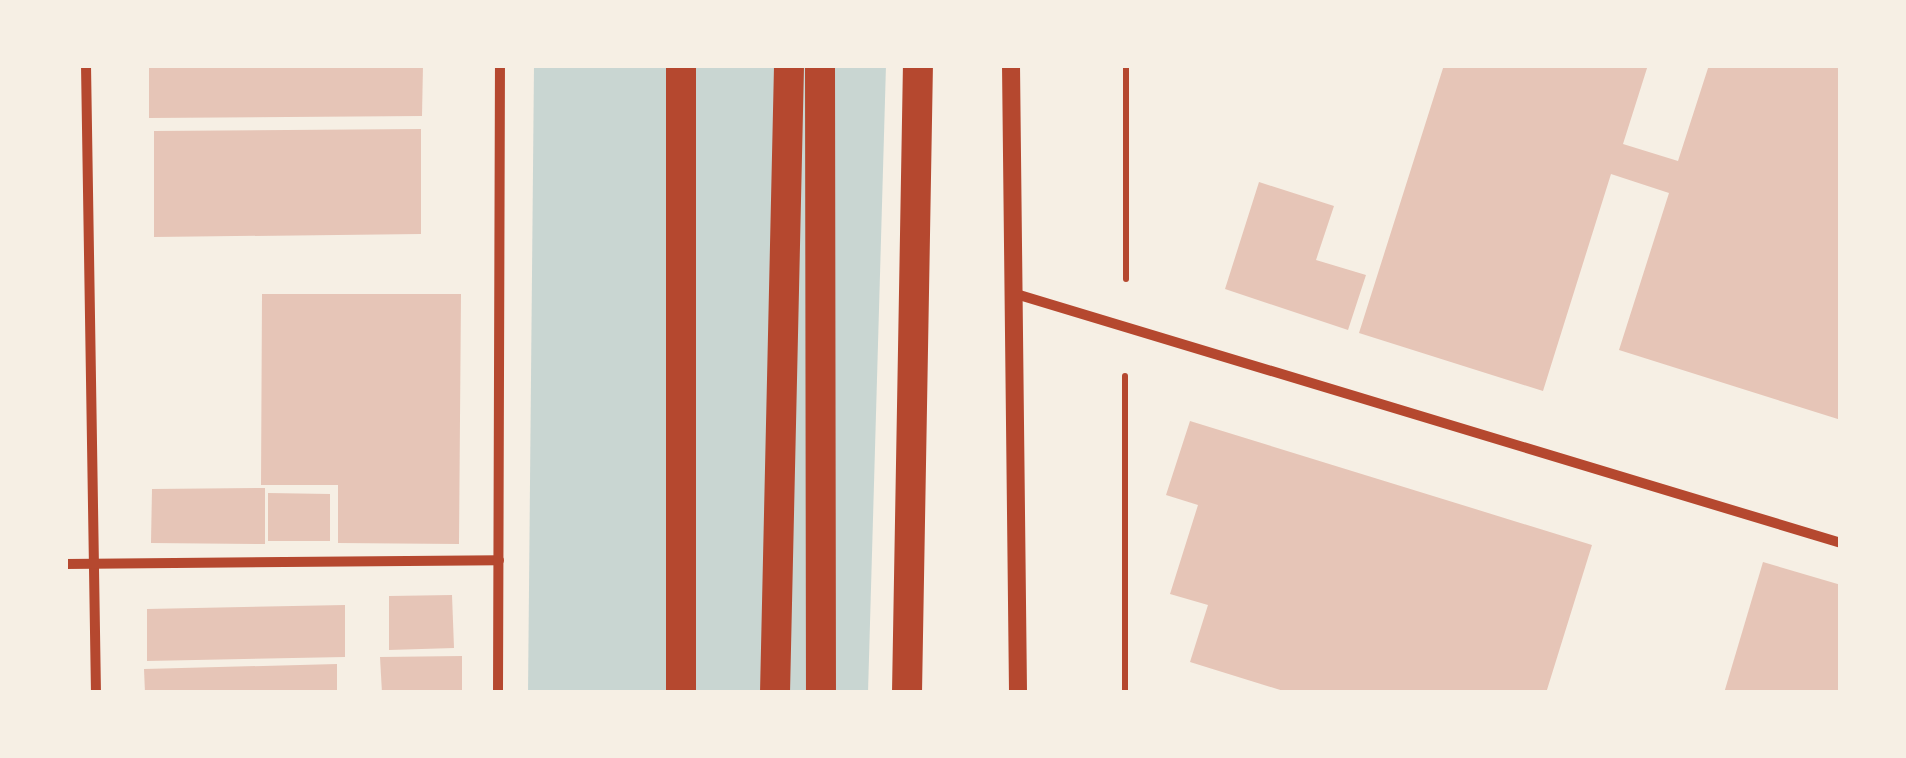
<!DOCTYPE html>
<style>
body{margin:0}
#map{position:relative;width:1906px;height:758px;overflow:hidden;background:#f6efe4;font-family:Signika,sans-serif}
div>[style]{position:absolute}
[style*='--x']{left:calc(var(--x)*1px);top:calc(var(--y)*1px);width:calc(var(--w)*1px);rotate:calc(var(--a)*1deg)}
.water>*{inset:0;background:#c9d6d2}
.building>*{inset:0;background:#e6c5b7}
.path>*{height:6px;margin:-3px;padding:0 3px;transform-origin:3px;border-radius:3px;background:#b5482f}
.minor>*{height:10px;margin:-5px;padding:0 5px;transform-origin:5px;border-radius:5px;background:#b5482f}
.tertiary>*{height:18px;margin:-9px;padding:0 9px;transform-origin:9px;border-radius:9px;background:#b5482f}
.motorway>*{height:30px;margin:-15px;padding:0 15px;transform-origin:15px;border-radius:15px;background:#b5482f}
span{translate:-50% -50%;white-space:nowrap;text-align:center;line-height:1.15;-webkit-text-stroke:10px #f6efe4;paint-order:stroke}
.frame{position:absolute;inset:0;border:68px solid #f6efe4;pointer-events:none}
</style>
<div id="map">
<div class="water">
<div style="clip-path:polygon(534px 65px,886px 65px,868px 693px,528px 693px)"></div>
</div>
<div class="building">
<div style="clip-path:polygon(149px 65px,423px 65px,422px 116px,149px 118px)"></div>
<div style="clip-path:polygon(1444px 65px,1648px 65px,1623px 144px,1678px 161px,1709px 65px,1841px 65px,1841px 420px,1619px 350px,1669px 193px,1611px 174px,1543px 391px,1359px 333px)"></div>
<div style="clip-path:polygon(421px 129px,421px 234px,154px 237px,154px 131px)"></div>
<div style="clip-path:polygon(1259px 182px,1334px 206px,1316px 260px,1366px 275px,1348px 330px,1225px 289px)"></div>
<div style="clip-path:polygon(262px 294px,461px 294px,459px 544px,338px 543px,338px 485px,261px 485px)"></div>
<div style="clip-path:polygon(1190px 421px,1592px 545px,1546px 693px,1290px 693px,1190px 662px,1208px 605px,1170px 594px,1198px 505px,1166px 495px)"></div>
<div style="clip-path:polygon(265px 488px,265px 544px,151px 543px,152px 489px)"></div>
<div style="clip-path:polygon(268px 493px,330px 494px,330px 541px,268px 541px)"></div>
<div style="clip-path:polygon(1763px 562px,1841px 585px,1841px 693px,1724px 693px)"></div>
<div style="clip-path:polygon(452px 595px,454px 648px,389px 650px,389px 596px)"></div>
<div style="clip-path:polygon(345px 605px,345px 657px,147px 661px,147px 609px)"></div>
<div style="clip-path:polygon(462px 656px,462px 693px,382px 693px,380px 657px)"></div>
<div style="clip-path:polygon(337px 664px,337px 693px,145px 693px,144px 669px)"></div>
</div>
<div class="path">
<div style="--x:1126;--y:279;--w:214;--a:-90"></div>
<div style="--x:1125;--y:693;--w:317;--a:-90"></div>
</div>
<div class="minor">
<div style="--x:86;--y:65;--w:628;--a:89.09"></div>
<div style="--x:1013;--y:293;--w:865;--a:16.8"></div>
<div style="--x:65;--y:564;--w:434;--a:-0.5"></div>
<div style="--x:498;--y:693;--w:628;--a:-89.82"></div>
</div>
<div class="tertiary">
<div style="--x:1011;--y:65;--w:628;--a:89.36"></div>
</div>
<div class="motorway">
<div style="--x:820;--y:65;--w:628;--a:89.91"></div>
<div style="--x:681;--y:693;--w:628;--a:-90"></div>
<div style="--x:775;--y:693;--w:628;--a:-88.72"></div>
<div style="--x:907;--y:693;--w:628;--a:-89"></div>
</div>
<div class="frame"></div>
</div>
